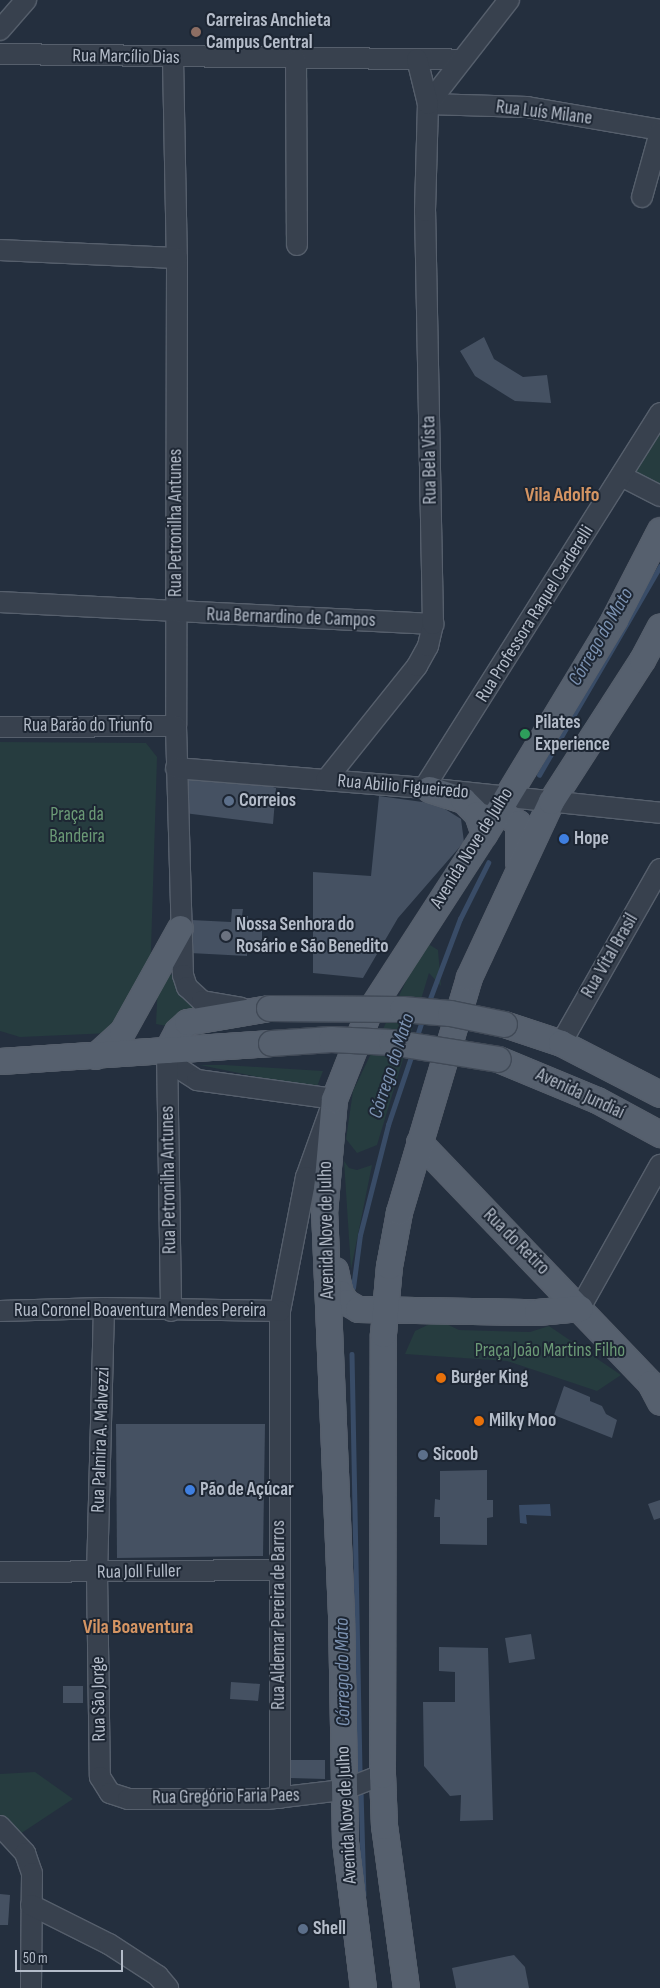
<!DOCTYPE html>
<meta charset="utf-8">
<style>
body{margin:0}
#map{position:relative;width:660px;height:1988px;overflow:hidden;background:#242f3e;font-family:"Sofia Sans Condensed",sans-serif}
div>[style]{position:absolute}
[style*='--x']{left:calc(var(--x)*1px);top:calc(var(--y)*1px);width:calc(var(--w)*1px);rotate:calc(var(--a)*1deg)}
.green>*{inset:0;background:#263c3f}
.water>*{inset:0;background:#394c67}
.stream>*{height:4.5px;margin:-2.25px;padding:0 2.25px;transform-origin:2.25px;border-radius:2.25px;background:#394c67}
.building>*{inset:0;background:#455162}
.roads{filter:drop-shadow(1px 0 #565f6c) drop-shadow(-1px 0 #565f6c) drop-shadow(0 1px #565f6c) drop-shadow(0 -1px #565f6c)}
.minor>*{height:20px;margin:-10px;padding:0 10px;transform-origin:10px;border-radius:10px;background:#38414e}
.major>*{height:25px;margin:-12.5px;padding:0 12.5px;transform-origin:12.5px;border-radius:12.5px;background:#56606e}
.bridges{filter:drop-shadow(1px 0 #414a57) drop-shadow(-1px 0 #414a57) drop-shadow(0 1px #414a57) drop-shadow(0 -1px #414a57)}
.major-bridge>*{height:25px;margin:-12.5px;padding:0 12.5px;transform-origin:12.5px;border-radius:12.5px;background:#56606e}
.dots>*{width:14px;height:14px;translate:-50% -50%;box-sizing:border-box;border:2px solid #1d2633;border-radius:50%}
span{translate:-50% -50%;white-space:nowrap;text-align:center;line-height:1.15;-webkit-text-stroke:4px #1d2633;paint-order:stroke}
.poi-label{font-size:19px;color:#b4bcc9;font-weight:700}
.left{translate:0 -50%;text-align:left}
.street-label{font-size:19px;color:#b4bcc9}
.park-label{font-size:19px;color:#6b9a76}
.neighbourhood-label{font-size:20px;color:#d59563;font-weight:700}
.water-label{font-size:20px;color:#7c92b1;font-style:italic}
.scale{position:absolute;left:15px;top:1950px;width:108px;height:22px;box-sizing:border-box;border:2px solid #b4bcc9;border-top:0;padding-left:6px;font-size:15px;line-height:18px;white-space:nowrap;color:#b4bcc9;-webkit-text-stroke:4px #1d2633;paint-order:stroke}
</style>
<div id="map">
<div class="green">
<div style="clip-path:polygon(660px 429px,660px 486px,632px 472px)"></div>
<div style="clip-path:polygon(0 742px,146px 743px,157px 757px,149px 1014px,134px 1032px,20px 1037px,0 1031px)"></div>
<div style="clip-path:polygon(430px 945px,438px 950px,441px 986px,429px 973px,377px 1145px,357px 1153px,346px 1139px,353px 1091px,423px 946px)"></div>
<div style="clip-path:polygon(191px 963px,195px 1010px,172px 1027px,156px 1024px,158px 983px)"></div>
<div style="clip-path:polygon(200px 1065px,225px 1065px,323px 1071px,316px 1089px)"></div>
<div style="clip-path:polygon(344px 1161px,349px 1168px,357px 1170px,372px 1165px,351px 1269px)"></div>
<div style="clip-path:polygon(438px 1320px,459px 1330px,530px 1332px,549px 1326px,621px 1375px,597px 1391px,507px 1361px,405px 1354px,415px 1331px)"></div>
<div style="clip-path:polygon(35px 1772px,73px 1799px,20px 1834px,0 1822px,0 1774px)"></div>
</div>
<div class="water">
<div style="clip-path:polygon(550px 1504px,551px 1516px,526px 1515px,527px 1524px,520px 1523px,519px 1505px)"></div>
</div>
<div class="stream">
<div style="--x:539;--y:775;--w:241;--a:-59.9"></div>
<div style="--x:428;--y:1004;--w:91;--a:-69.4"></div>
<div style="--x:460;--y:919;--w:63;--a:-63.4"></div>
<div style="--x:416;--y:1039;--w:22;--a:-72"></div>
<div style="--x:353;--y:1288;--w:53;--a:-82.5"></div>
<div style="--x:360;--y:1235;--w:114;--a:-75.7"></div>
<div style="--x:388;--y:1125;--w:75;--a:-71.3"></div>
<div style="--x:352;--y:1354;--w:423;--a:88.9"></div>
<div style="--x:361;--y:1790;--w:105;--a:88.4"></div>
</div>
<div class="building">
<div style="clip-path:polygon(484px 337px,494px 359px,523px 377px,547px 375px,551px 403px,515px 401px,475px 376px,460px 351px)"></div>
<div style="clip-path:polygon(188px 776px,253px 780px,276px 788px,273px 824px,184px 813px,181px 781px)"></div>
<div style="clip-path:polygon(379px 796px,437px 804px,461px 819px,464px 842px,398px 918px,363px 978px,313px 973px,313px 872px,371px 876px)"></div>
<div style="clip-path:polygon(232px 909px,243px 909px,242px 916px,248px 916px,247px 928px,262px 929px,262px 943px,247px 943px,247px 956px,190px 953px,191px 920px,231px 922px)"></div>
<div style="clip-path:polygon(564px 1386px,590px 1397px,590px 1401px,602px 1406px,606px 1414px,617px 1420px,612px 1438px,554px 1415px)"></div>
<div style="clip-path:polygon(116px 1424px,265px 1424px,263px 1556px,117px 1558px)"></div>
<div style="clip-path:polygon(487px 1470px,487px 1500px,493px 1500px,493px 1517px,487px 1518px,487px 1545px,440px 1544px,440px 1517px,434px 1517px,435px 1499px,440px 1500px,440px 1471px)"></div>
<div style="clip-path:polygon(660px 1500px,660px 1518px,654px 1520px,648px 1504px)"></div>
<div style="clip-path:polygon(531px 1634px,535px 1659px,509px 1663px,505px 1638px)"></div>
<div style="clip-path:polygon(439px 1647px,488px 1648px,493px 1820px,460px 1821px,461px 1795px,450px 1796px,424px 1766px,423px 1702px,455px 1702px,455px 1672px,439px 1671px)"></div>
<div style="clip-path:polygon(231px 1682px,260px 1684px,258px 1701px,230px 1699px)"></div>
<div style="clip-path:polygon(63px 1686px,83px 1686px,83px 1703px,63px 1703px)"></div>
<div style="clip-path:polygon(291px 1760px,325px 1760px,325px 1779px,290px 1778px)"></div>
<div style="clip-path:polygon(0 1894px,10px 1895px,8px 1925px,0 1925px)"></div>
<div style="clip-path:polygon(514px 1955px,525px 1967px,529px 1988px,456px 1988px,452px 1968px)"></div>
</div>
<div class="roads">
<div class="minor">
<div style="--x:0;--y:30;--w:40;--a:-49"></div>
<div style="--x:0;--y:54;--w:461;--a:0.7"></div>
<div style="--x:173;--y:58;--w:200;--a:88.9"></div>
<div style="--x:177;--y:258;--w:468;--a:90.1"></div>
<div style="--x:176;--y:726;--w:249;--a:88.4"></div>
<div style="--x:183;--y:975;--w:13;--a:72"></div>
<div style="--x:187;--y:987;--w:21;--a:43"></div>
<div style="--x:202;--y:1001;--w:40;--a:10"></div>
<div style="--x:296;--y:60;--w:185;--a:89.7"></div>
<div style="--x:428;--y:104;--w:99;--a:1.7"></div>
<div style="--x:527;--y:107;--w:135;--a:9.8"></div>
<div style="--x:428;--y:104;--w:132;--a:-52.1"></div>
<div style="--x:642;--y:197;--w:67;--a:-74.5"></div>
<div style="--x:0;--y:250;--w:177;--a:2.6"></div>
<div style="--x:621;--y:476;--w:44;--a:27.1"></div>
<div style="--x:0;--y:602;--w:434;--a:2.9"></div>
<div style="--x:0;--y:727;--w:176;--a:-0.3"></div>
<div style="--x:176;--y:768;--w:249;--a:4.6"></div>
<div style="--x:424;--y:788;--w:237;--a:6"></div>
<div style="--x:326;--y:780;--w:146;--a:-51.4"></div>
<div style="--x:417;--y:666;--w:23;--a:-61"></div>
<div style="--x:428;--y:646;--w:23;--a:-77"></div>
<div style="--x:433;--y:624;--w:413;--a:-91.1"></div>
<div style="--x:425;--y:211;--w:107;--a:-88.4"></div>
<div style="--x:428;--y:104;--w:46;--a:-103.7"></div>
<div style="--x:424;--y:788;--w:443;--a:-57.8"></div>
<div style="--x:561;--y:1043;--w:200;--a:-60.4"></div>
<div style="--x:167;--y:1050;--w:23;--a:56"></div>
<div style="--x:180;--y:1069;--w:20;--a:33"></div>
<div style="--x:197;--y:1080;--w:138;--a:7.9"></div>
<div style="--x:334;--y:1099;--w:83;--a:109.7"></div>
<div style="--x:306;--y:1177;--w:136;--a:101"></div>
<div style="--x:280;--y:1311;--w:487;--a:90"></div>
<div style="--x:167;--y:1050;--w:261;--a:89.1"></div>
<div style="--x:104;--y:1308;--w:265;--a:91.5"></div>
<div style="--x:97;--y:1573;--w:204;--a:89.2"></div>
<div style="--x:100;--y:1777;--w:19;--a:58"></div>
<div style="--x:110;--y:1793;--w:19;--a:18"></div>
<div style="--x:128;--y:1799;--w:139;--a:0"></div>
<div style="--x:267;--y:1799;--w:77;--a:-6.8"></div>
<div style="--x:343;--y:1790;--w:42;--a:-21"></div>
<div style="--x:580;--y:1308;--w:164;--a:-60.8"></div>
<div style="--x:0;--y:1311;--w:104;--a:-1.7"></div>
<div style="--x:104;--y:1308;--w:176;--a:1"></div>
<div style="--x:0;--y:1572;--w:278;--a:-0.4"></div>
<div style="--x:0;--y:1826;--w:37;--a:47"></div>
<div style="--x:25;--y:1853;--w:21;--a:71"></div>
<div style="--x:32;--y:1873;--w:115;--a:90.5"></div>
<div style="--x:31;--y:1905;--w:87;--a:26.6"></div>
<div style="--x:109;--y:1944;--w:59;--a:33.1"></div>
<div style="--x:158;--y:1976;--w:16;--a:50"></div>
</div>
<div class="major">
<div style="--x:429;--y:789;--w:36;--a:18"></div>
<div style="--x:463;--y:800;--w:20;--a:45"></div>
<div style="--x:477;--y:814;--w:21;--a:71"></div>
<div style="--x:495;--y:815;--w:11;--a:0"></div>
<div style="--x:506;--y:815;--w:14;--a:34"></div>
<div style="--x:518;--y:823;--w:39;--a:90"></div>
<div style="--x:504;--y:1024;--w:60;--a:18.4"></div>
<div style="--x:561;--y:1043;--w:111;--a:27.3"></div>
<div style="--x:167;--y:1050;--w:21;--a:-62"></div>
<div style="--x:177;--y:1031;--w:13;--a:-42"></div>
<div style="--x:187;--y:1022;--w:83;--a:-9.7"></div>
<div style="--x:95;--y:1056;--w:36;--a:-42"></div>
<div style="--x:122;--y:1032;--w:119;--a:-60.9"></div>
<div style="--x:498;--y:1059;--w:107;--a:22.5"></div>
<div style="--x:597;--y:1100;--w:72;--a:28.4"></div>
<div style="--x:0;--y:1061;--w:272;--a:-3.8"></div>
<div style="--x:419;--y:1142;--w:334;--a:46.2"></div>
<div style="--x:650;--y:1383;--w:21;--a:62"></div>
<div style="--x:335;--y:1270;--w:24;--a:78"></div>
<div style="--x:340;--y:1293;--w:11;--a:56"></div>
<div style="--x:346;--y:1302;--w:14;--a:30"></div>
<div style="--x:358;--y:1309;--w:179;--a:1"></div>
<div style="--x:537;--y:1312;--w:43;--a:-5.3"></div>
<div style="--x:363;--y:1988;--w:147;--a:-97"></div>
<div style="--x:345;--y:1842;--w:227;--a:-91"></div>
<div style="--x:341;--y:1615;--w:402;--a:-92.4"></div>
<div style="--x:324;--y:1213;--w:114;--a:-85"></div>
<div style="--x:334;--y:1099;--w:92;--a:-68.4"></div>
<div style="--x:368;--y:1013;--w:213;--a:-57.1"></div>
<div style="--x:484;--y:834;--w:251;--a:-58.8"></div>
<div style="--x:614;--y:619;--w:100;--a:-62.7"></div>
<div style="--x:406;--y:1988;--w:163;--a:-97.7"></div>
<div style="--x:384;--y:1826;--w:51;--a:-92.2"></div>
<div style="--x:382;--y:1775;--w:441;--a:-89.9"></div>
<div style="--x:383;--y:1334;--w:68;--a:-85"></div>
<div style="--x:389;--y:1266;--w:55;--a:-79.5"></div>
<div style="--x:399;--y:1212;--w:245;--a:-73.4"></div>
<div style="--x:469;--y:977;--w:194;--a:-65"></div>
<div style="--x:551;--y:801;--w:168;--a:-57.2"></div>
<div style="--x:642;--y:660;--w:38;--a:-62"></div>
</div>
</div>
<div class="bridges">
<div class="major-bridge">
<div style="--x:269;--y:1008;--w:133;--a:0.4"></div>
<div style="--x:402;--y:1009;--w:48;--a:4.8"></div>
<div style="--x:450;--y:1013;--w:55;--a:11.5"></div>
<div style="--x:271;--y:1043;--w:60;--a:-3.8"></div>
<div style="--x:331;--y:1039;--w:60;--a:2.9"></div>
<div style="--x:391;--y:1042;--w:108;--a:9"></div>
</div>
</div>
<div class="dots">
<div style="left:196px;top:32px;background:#8d6e63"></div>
<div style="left:525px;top:734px;background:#2e9e5b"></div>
<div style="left:229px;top:801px;background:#5c6f8a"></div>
<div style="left:564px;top:839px;background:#3f7fe0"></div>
<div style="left:226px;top:936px;background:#6b7280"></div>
<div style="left:441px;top:1378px;background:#e8710a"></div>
<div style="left:479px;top:1421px;background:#e8710a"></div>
<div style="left:423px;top:1455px;background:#5c6f8a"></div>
<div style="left:190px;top:1490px;background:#3f7fe0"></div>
<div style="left:303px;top:1929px;background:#5c6f8a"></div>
</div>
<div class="poi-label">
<span class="left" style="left:206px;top:32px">Carreiras Anchieta<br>Campus Central</span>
<span class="left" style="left:535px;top:734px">Pilates<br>Experience</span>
<span class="left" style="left:239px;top:801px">Correios</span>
<span class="left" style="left:574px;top:839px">Hope</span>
<span class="left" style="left:236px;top:936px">Nossa Senhora do<br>Rosário e São Benedito</span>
<span class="left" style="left:451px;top:1378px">Burger King</span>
<span class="left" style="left:489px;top:1421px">Milky Moo</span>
<span class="left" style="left:433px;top:1455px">Sicoob</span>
<span class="left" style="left:200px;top:1490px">Pão de Açúcar</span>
<span class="left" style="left:313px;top:1929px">Shell</span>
</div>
<div class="street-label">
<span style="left:126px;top:57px;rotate:1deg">Rua Marcílio Dias</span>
<span style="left:544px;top:113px;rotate:7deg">Rua Luís Milane</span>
<span style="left:430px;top:460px;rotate:-91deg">Rua Bela Vista</span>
<span style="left:176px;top:523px;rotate:-90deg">Rua Petronilha Antunes</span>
<span style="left:535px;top:614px;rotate:-58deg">Rua Professora Raquel Carderelli</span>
<span style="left:291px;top:618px;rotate:2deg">Rua Bernardino de Campos</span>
<span style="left:88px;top:726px">Rua Barão do Triunfo</span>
<span style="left:403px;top:787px;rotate:5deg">Rua Abilio Figueiredo</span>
<span style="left:472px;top:848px;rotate:-58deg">Avenida Nove de Julho</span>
<span style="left:610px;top:956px;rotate:-60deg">Rua Vital Brasil</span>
<span style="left:580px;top:1094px;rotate:25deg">Avenida Jundiaí</span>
<span style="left:169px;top:1180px;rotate:-91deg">Rua Petronilha Antunes</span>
<span style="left:327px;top:1230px;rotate:-91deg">Avenida Nove de Julho</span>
<span style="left:516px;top:1242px;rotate:45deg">Rua do Retiro</span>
<span style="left:140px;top:1311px">Rua Coronel Boaventura Mendes Pereira</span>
<span style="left:101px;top:1440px;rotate:-88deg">Rua Palmira A. Malvezzi</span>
<span style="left:139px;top:1572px;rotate:-1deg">Rua Joll Fuller</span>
<span style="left:279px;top:1615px;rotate:-90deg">Rua Aldemar Pereira de Barros</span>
<span style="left:99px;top:1699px;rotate:-91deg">Rua São Jorge</span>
<span style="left:226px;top:1797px;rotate:-1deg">Rua Gregório Faria Paes</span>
<span style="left:347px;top:1815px;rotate:-93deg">Avenida Nove de Julho</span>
</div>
<div class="park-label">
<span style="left:77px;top:826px">Praça da<br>Bandeira</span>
<span style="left:550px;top:1351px">Praça João Martins Filho</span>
</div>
<div class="neighbourhood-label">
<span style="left:562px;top:495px">Vila Adolfo</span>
<span style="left:138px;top:1627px">Vila Boaventura</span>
</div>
<div class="water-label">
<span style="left:601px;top:637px;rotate:-60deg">Córrego do Mato</span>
<span style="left:392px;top:1066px;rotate:-72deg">Córrego do Mato</span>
<span style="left:343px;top:1672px;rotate:-91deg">Córrego do Mato</span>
</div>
<div class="scale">50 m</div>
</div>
